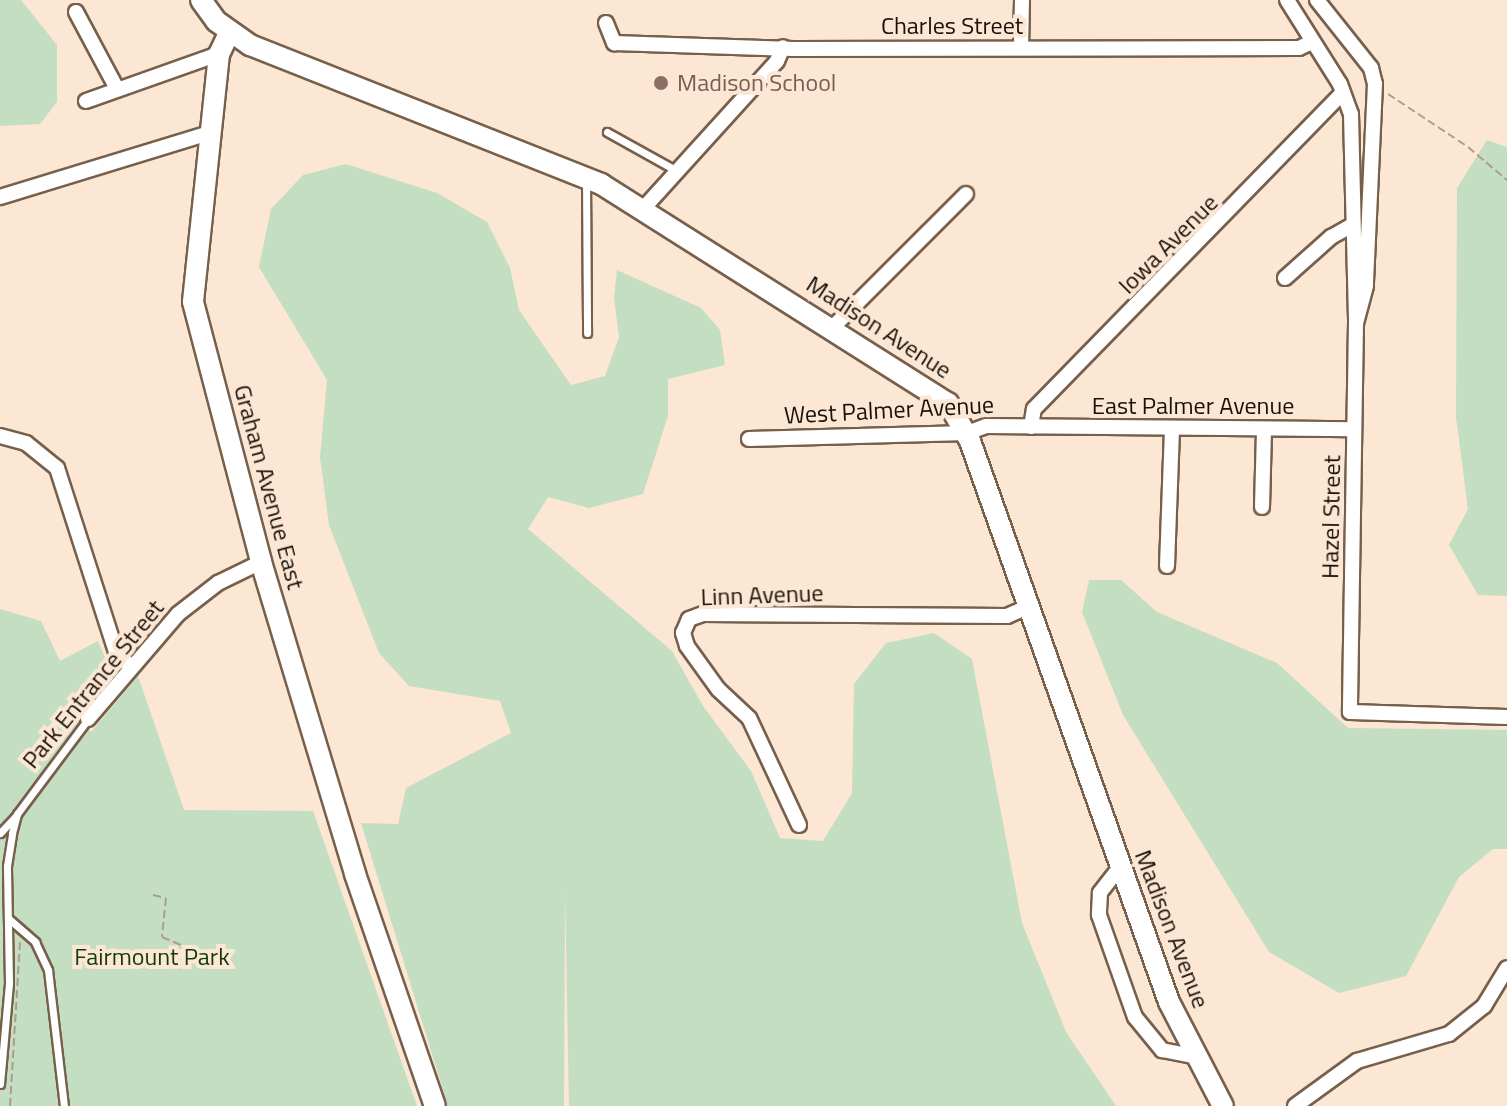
<!DOCTYPE html>
<style>
body{margin:0}
#map{position:relative;width:1507px;height:1106px;overflow:hidden;background:#fce6d4;font-family:"Titillium Web",sans-serif}
div>[style]{position:absolute}
[style*='--x']{left:calc(var(--x)*1px);top:calc(var(--y)*1px);width:calc(var(--w)*1px);rotate:calc(var(--a)*1deg)}
.green>*{inset:0;background:#c4dec1}
.path>*{height:2px;margin-top:-1px;transform-origin:0;background:repeating-linear-gradient(90deg,#ad9c8d 0 8px,transparent 0 12px)}
.roads{filter:drop-shadow(2px 0 #77604b) drop-shadow(-2px 0 #77604b) drop-shadow(0 2px #77604b) drop-shadow(0 -2px #77604b)}
.lane>*{height:7px;margin:-3.5px;padding:0 3.5px;transform-origin:3.5px;border-radius:3.5px;background:#fff}
.street>*{height:14px;margin:-7px;padding:0 7px;transform-origin:7px;border-radius:7px;background:#fff}
.secondary>*{height:20px;margin:-10px;padding:0 10px;transform-origin:10px;border-radius:10px;background:#fff}
.dots>*{width:22px;height:22px;translate:-50% -50%;box-sizing:border-box;border:4px solid #fce6d4;border-radius:50%}
span{translate:-50% -50%;white-space:nowrap;text-align:center;line-height:1.15;-webkit-text-stroke:8px #fce6d4;paint-order:stroke}
.street-label{font-size:24px;color:#191108}
.education-label{font-size:24px;color:#785e54}
.left{translate:0 -50%;text-align:left}
.park-label{font-size:24px;color:#113c0c}
</style>
<div id="map">
<div class="green">
<div style="clip-path:polygon(0 0,21px 0,57px 45px,57px 102px,40px 124px,0 126px)"></div>
<div style="clip-path:polygon(1487px 140px,1507px 147px,1507px 596px,1478px 595px,1449px 545px,1468px 509px,1456px 417px,1457px 188px)"></div>
<div style="clip-path:polygon(346px 164px,437px 193px,487px 222px,510px 268px,519px 310px,571px 385px,605px 376px,619px 337px,614px 298px,617px 270px,701px 308px,720px 330px,725px 365px,668px 379px,668px 416px,643px 494px,589px 508px,548px 497px,528px 529px,672px 651px,703px 706px,751px 771px,780px 838px,823px 841px,852px 793px,854px 684px,886px 643px,934px 633px,972px 659px,1022px 923px,1066px 1032px,1116px 1106px,569px 1106px,565px 890px,564px 1106px,448px 1106px,361px 823px,398px 824px,406px 788px,511px 733px,500px 701px,409px 686px,379px 653px,329px 525px,320px 457px,327px 380px,259px 267px,271px 209px,303px 175px)"></div>
<div style="clip-path:polygon(1089px 580px,1121px 580px,1157px 612px,1277px 663px,1348px 728px,1507px 730px,1507px 849px,1493px 849px,1459px 877px,1406px 976px,1339px 993px,1269px 952px,1123px 715px,1082px 612px)"></div>
<div style="clip-path:polygon(0 609px,41px 621px,60px 661px,98px 641px,111px 673px,80px 709px,91px 732px,138px 676px,184px 810px,313px 811px,417px 1106px,0 1106px)"></div>
</div>
<div class="path">
<div style="--x:1388;--y:94;--w:96;--a:33.5"></div>
<div style="--x:1468;--y:147;--w:51;--a:40.2"></div>
<div style="--x:153;--y:895;--w:13;--a:13"></div>
<div style="--x:166;--y:898;--w:39;--a:96"></div>
<div style="--x:162;--y:937;--w:25;--a:23"></div>
<div style="--x:185;--y:947;--w:12;--a:76"></div>
<div style="--x:10;--y:1106;--w:164;--a:-86.5"></div>
</div>
<div class="roads">
<div class="lane">
<div style="--x:607;--y:132;--w:80;--a:29.1"></div>
<div style="--x:586;--y:179;--w:154;--a:89.6"></div>
<div style="--x:0;--y:833;--w:23;--a:-47"></div>
<div style="--x:9;--y:919;--w:35;--a:41"></div>
<div style="--x:35;--y:942;--w:31;--a:65"></div>
<div style="--x:48;--y:970;--w:137;--a:83.3"></div>
<div style="--x:0;--y:1084;--w:101;--a:-84.9"></div>
<div style="--x:9;--y:983;--w:117;--a:-91"></div>
<div style="--x:7;--y:866;--w:33;--a:-81"></div>
<div style="--x:12;--y:833;--w:20;--a:-75"></div>
<div style="--x:17;--y:814;--w:119;--a:-53.2"></div>
</div>
<div class="street">
<div style="--x:1287;--y:0;--w:99;--a:57.8"></div>
<div style="--x:1340;--y:84;--w:32;--a:70"></div>
<div style="--x:1351;--y:114;--w:209;--a:88.6"></div>
<div style="--x:1317;--y:0;--w:87;--a:51.5"></div>
<div style="--x:1371;--y:68;--w:16;--a:76"></div>
<div style="--x:1375;--y:84;--w:202;--a:92.6"></div>
<div style="--x:1366;--y:286;--w:38;--a:105"></div>
<div style="--x:1356;--y:323;--w:389;--a:90.9"></div>
<div style="--x:1350;--y:712;--w:157;--a:1.8"></div>
<div style="--x:76;--y:12;--w:85;--a:61.9"></div>
<div style="--x:606;--y:23;--w:22;--a:68"></div>
<div style="--x:614;--y:43;--w:179;--a:1.9"></div>
<div style="--x:793;--y:49;--w:506;--a:-0.11"></div>
<div style="--x:1299;--y:48;--w:14;--a:-25"></div>
<div style="--x:1021;--y:48;--w:48;--a:-88.8"></div>
<div style="--x:86;--y:101;--w:141;--a:-19.5"></div>
<div style="--x:0;--y:197;--w:219;--a:-17"></div>
<div style="--x:642;--y:210;--w:201;--a:-47.8"></div>
<div style="--x:777;--y:61;--w:15;--a:-67"></div>
<div style="--x:1285;--y:278;--w:62;--a:-41.7"></div>
<div style="--x:1331;--y:237;--w:23;--a:-29"></div>
<div style="--x:833;--y:327;--w:188;--a:-45"></div>
<div style="--x:1031;--y:427;--w:18;--a:-81"></div>
<div style="--x:1034;--y:409;--w:441;--a:-45.7"></div>
<div style="--x:0;--y:436;--w:27;--a:15"></div>
<div style="--x:26;--y:443;--w:40;--a:39"></div>
<div style="--x:57;--y:468;--w:193;--a:72.2"></div>
<div style="--x:116;--y:652;--w:20;--a:45"></div>
<div style="--x:749;--y:439;--w:218;--a:-1.6"></div>
<div style="--x:967;--y:433;--w:20;--a:-20"></div>
<div style="--x:986;--y:426;--w:368;--a:0.5"></div>
<div style="--x:1262;--y:507;--w:78;--a:-88.5"></div>
<div style="--x:1167;--y:566;--w:138;--a:-87.9"></div>
<div style="--x:88;--y:719;--w:138;--a:-49.4"></div>
<div style="--x:178;--y:614;--w:51;--a:-37.8"></div>
<div style="--x:218;--y:583;--w:48;--a:-26"></div>
<div style="--x:799;--y:825;--w:118;--a:-115"></div>
<div style="--x:749;--y:718;--w:42;--a:-136.9"></div>
<div style="--x:718;--y:689;--w:53;--a:-125.8"></div>
<div style="--x:687;--y:646;--w:14;--a:-107"></div>
<div style="--x:683;--y:633;--w:15;--a:-67"></div>
<div style="--x:689;--y:619;--w:15;--a:-20"></div>
<div style="--x:703;--y:614;--w:304;--a:0.4"></div>
<div style="--x:1007;--y:616;--w:22;--a:-24"></div>
<div style="--x:1120;--y:867;--w:33;--a:128"></div>
<div style="--x:1100;--y:893;--w:22;--a:93"></div>
<div style="--x:1099;--y:915;--w:108;--a:70.6"></div>
<div style="--x:1135;--y:1017;--w:43;--a:50.7"></div>
<div style="--x:1162;--y:1050;--w:36;--a:11"></div>
<div style="--x:1295;--y:1106;--w:77;--a:-36"></div>
<div style="--x:1357;--y:1061;--w:96;--a:-16.4"></div>
<div style="--x:1449;--y:1034;--w:45;--a:-38.7"></div>
<div style="--x:1484;--y:1006;--w:44;--a:-58.8"></div>
</div>
<div class="secondary">
<div style="--x:201;--y:0;--w:26;--a:54"></div>
<div style="--x:216;--y:21;--w:42;--a:35.2"></div>
<div style="--x:250;--y:45;--w:378;--a:21.6"></div>
<div style="--x:601;--y:184;--w:410;--a:32.3"></div>
<div style="--x:948;--y:403;--w:44;--a:59.9"></div>
<div style="--x:970;--y:441;--w:595;--a:70.47"></div>
<div style="--x:1169;--y:1002;--w:117;--a:62.6"></div>
<div style="--x:229;--y:33;--w:23;--a:115"></div>
<div style="--x:219;--y:54;--w:249;--a:96"></div>
<div style="--x:193;--y:302;--w:269;--a:75.3"></div>
<div style="--x:261;--y:562;--w:326;--a:73.2"></div>
<div style="--x:355;--y:874;--w:245;--a:71"></div>
</div>
</div>
<div class="dots">
<div style="left:661px;top:83px;background:#8d6e63"></div>
</div>
<div class="street-label">
<span style="left:952px;top:26px">Charles Street</span>
<span style="left:1168px;top:244px;rotate:-45deg">Iowa Avenue</span>
<span style="left:879px;top:327px;rotate:33deg">Madison Avenue</span>
<span style="left:1193px;top:406px">East Palmer Avenue</span>
<span style="left:889px;top:410px;rotate:-3deg">West Palmer Avenue</span>
<span style="left:269px;top:487px;rotate:75deg">Graham Avenue East</span>
<span style="left:1331px;top:517px;rotate:-89deg">Hazel Street</span>
<span style="left:762px;top:595px;rotate:-2deg">Linn Avenue</span>
<span style="left:93px;top:684px;rotate:-51deg">Park Entrance Street</span>
<span style="left:1172px;top:929px;rotate:69deg">Madison Avenue</span>
</div>
<div class="education-label">
<span class="left" style="left:677px;top:83px">Madison School</span>
</div>
<div class="park-label">
<span style="left:152px;top:957px">Fairmount Park</span>
</div>
</div>
